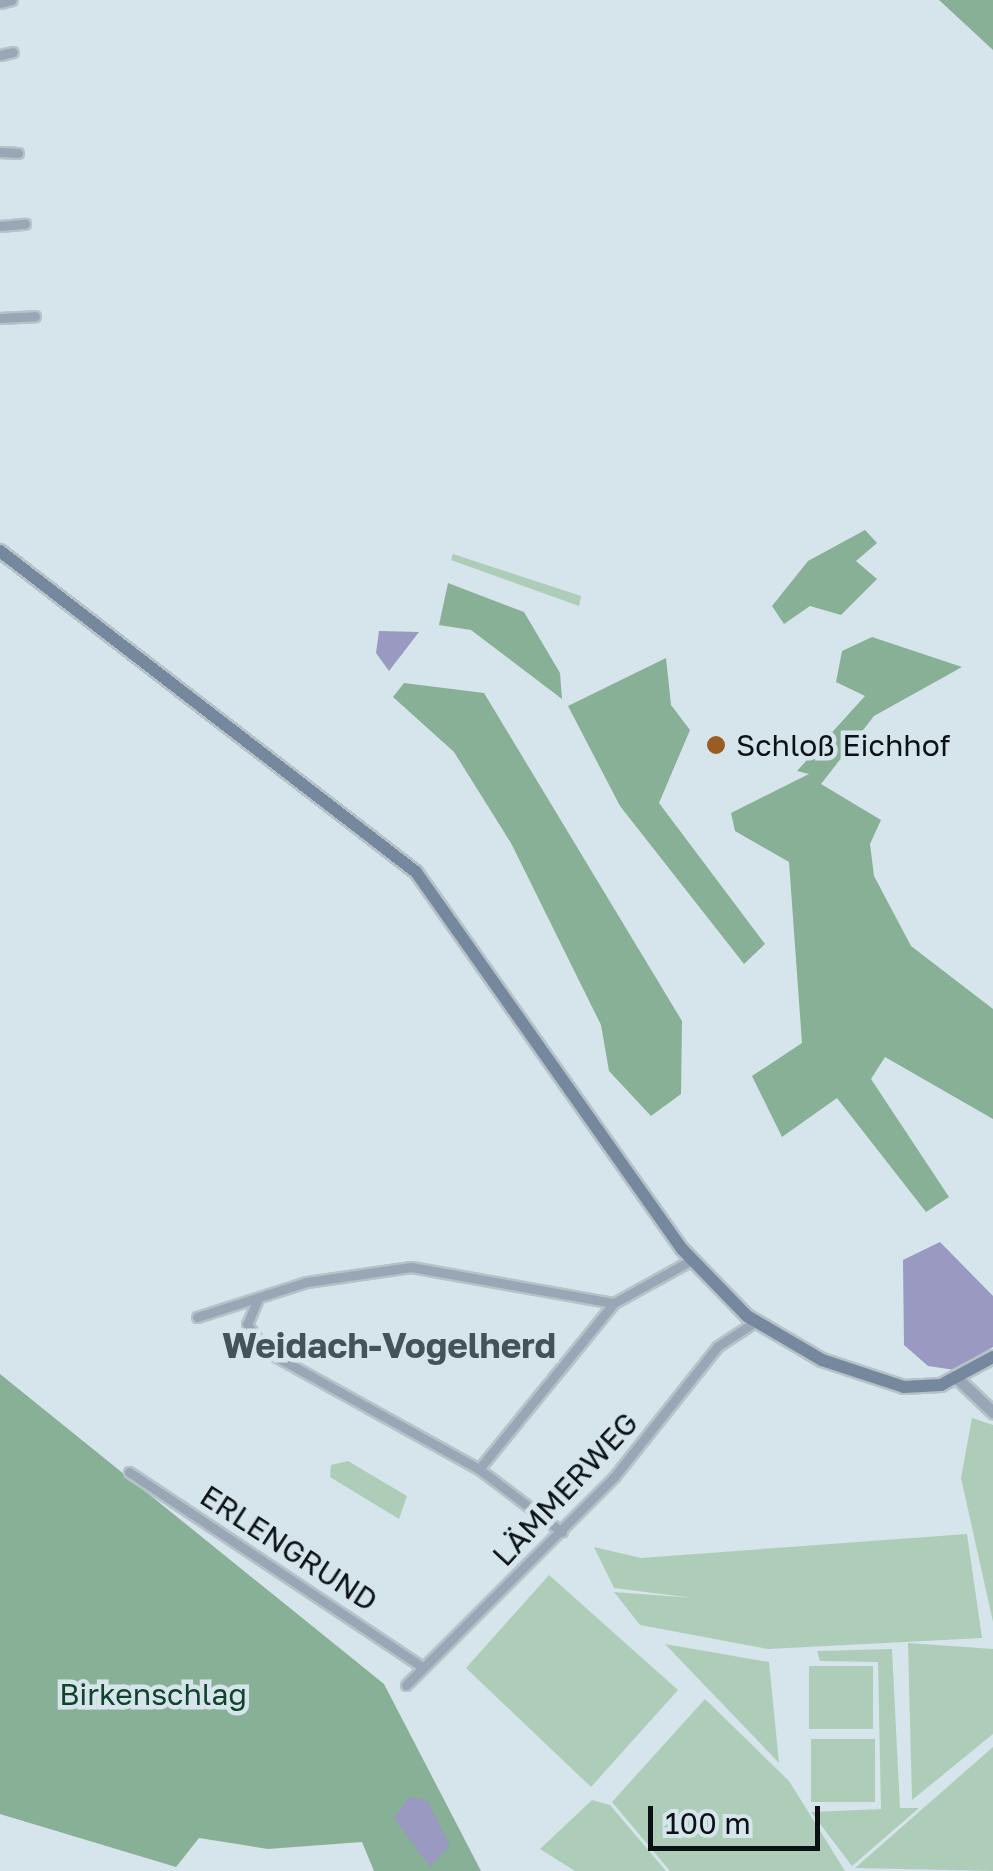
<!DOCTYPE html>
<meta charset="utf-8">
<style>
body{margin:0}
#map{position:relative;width:993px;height:1871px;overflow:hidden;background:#d5e5eb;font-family:"Golos Text",sans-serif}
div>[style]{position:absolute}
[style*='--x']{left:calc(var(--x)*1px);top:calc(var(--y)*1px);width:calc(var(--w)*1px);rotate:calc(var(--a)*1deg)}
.green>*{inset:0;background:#aecdb8}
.forest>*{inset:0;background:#87b096}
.water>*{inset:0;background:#9999c2}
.roads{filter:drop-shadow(2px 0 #b5c3c9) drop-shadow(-2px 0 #b5c3c9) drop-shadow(0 2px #b5c3c9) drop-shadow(0 -2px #b5c3c9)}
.minor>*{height:9px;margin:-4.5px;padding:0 4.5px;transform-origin:4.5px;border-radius:4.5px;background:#99a6b5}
.tertiary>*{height:11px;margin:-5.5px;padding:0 5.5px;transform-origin:5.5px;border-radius:5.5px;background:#99a6b5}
.secondary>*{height:12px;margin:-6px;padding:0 6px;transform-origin:6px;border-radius:6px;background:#75889e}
.dots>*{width:28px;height:28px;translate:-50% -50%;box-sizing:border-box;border:5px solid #d5e5eb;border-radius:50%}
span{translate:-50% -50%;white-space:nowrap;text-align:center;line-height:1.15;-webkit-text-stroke:9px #d5e5eb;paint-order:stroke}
.poi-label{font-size:30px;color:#0c1214}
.left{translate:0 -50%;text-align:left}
.street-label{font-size:30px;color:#0c1214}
.park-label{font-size:30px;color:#104329}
.quarter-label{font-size:35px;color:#455358;font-weight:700}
.scale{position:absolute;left:648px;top:1806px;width:172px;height:45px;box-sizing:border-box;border:5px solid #0c1214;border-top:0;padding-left:12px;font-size:30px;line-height:35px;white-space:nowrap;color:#0c1214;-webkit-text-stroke:8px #d5e5eb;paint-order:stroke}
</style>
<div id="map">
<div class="green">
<div style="clip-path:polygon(453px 554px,581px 596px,579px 606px,451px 560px)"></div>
<div style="clip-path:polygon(972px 1418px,993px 1425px,993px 1622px,961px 1478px)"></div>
<div style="clip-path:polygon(348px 1461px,407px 1496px,399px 1519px,330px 1477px,331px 1465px)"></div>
<div style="clip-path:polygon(967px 1534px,982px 1638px,768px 1649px,640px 1625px,614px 1592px,693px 1598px,614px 1588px,594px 1547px,641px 1558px)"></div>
<div style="clip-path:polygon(549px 1575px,678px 1690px,591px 1787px,466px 1668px)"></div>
<div style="clip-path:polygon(908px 1643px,993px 1649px,993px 1734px,912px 1800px)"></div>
<div style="clip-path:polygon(665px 1644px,769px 1662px,779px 1763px)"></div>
<div style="clip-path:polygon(892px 1649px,900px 1808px,919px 1808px,852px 1866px,811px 1812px,881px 1809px,878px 1662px,820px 1661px,817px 1651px)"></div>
<div style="clip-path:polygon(809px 1666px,873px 1666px,873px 1729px,809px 1729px)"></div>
<div style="clip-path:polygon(705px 1699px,789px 1781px,845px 1871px,670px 1871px,612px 1802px)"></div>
<div style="clip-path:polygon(811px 1739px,875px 1739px,875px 1802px,811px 1802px)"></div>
<div style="clip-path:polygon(993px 1747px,993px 1871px,855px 1868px)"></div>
<div style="clip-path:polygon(592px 1800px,610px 1805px,666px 1871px,575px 1871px,540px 1849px)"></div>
</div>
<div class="forest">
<div style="clip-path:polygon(939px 0,993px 0,993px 50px)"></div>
<div style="clip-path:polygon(865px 530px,877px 543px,856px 561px,877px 579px,841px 615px,810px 606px,784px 624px,772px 606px,808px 561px)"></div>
<div style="clip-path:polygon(448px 583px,524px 612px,560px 673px,562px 699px,471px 630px,439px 625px)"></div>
<div style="clip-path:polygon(872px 637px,962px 667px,874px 716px,821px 784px,881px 820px,870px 844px,874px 876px,911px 946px,993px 1009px,993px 1119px,885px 1057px,871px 1079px,949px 1197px,926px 1212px,837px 1098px,782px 1137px,752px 1076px,802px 1043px,789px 862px,735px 831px,731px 813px,809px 774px,797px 771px,865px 696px,836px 682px,842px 651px)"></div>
<div style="clip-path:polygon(666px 658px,671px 705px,690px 730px,659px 803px,765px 944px,744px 964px,620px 806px,568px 706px)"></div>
<div style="clip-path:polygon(404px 683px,484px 693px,682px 1021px,681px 1094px,651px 1116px,609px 1071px,601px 1025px,511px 843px,454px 752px,393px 697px)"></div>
<div style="clip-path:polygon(0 1374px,384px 1684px,481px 1871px,374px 1871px,362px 1842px,268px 1849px,199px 1838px,176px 1867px,0 1814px)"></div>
</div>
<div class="water">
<div style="clip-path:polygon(379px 631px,419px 632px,389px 671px,376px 653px)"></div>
<div style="clip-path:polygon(940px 1242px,993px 1296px,993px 1347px,955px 1370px,928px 1366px,904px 1345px,903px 1260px)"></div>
<div style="clip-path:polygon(409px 1797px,427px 1800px,450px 1845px,430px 1867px,394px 1818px)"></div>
</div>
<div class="roads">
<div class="minor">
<div style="--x:0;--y:3;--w:12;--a:-14"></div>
<div style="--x:0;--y:55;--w:13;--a:-13"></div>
<div style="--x:0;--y:152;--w:18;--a:3"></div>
<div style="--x:0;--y:226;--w:25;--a:-5"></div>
<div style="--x:0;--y:318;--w:35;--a:-3"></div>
<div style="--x:257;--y:1301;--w:25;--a:113"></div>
<div style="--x:247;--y:1324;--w:33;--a:55"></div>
<div style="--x:266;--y:1351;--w:244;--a:29"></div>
<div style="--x:479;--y:1469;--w:104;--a:37.2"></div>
<div style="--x:197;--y:1317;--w:115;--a:-17.7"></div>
<div style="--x:307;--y:1282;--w:105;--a:-8.2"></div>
<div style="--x:411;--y:1267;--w:206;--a:10.1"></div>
<div style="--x:479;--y:1469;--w:214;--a:-50.9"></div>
<div style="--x:614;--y:1303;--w:89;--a:-28.9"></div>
<div style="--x:129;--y:1472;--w:351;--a:33.6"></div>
<div style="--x:406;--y:1685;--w:294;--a:-45"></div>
<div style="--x:614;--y:1477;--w:167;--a:-51.6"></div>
<div style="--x:718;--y:1346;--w:44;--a:-33"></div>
</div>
<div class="tertiary">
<div style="--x:957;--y:1378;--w:50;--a:43.4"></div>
</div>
<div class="secondary">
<div style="--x:0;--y:551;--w:525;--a:37.66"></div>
<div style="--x:416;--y:872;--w:461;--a:54.8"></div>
<div style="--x:682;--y:1249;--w:93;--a:45.9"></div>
<div style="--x:747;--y:1316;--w:87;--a:30.4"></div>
<div style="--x:822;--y:1360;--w:86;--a:18.2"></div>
<div style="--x:904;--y:1387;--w:37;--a:-3"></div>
<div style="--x:941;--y:1385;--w:59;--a:-28.3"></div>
</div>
</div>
<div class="dots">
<div style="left:716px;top:745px;background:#9a5d21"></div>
</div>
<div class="poi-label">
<span class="left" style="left:736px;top:745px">Schloß Eichhof</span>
</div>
<div class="street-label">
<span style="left:565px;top:1489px;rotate:-47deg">LÄMMERWEG</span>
<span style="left:289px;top:1548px;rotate:33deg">ERLENGRUND</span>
</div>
<div class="park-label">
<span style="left:153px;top:1694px">Birkenschlag</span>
</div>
<div class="quarter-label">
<span style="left:389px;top:1345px">Weidach-Vogelherd</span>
</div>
<div class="scale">100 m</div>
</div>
